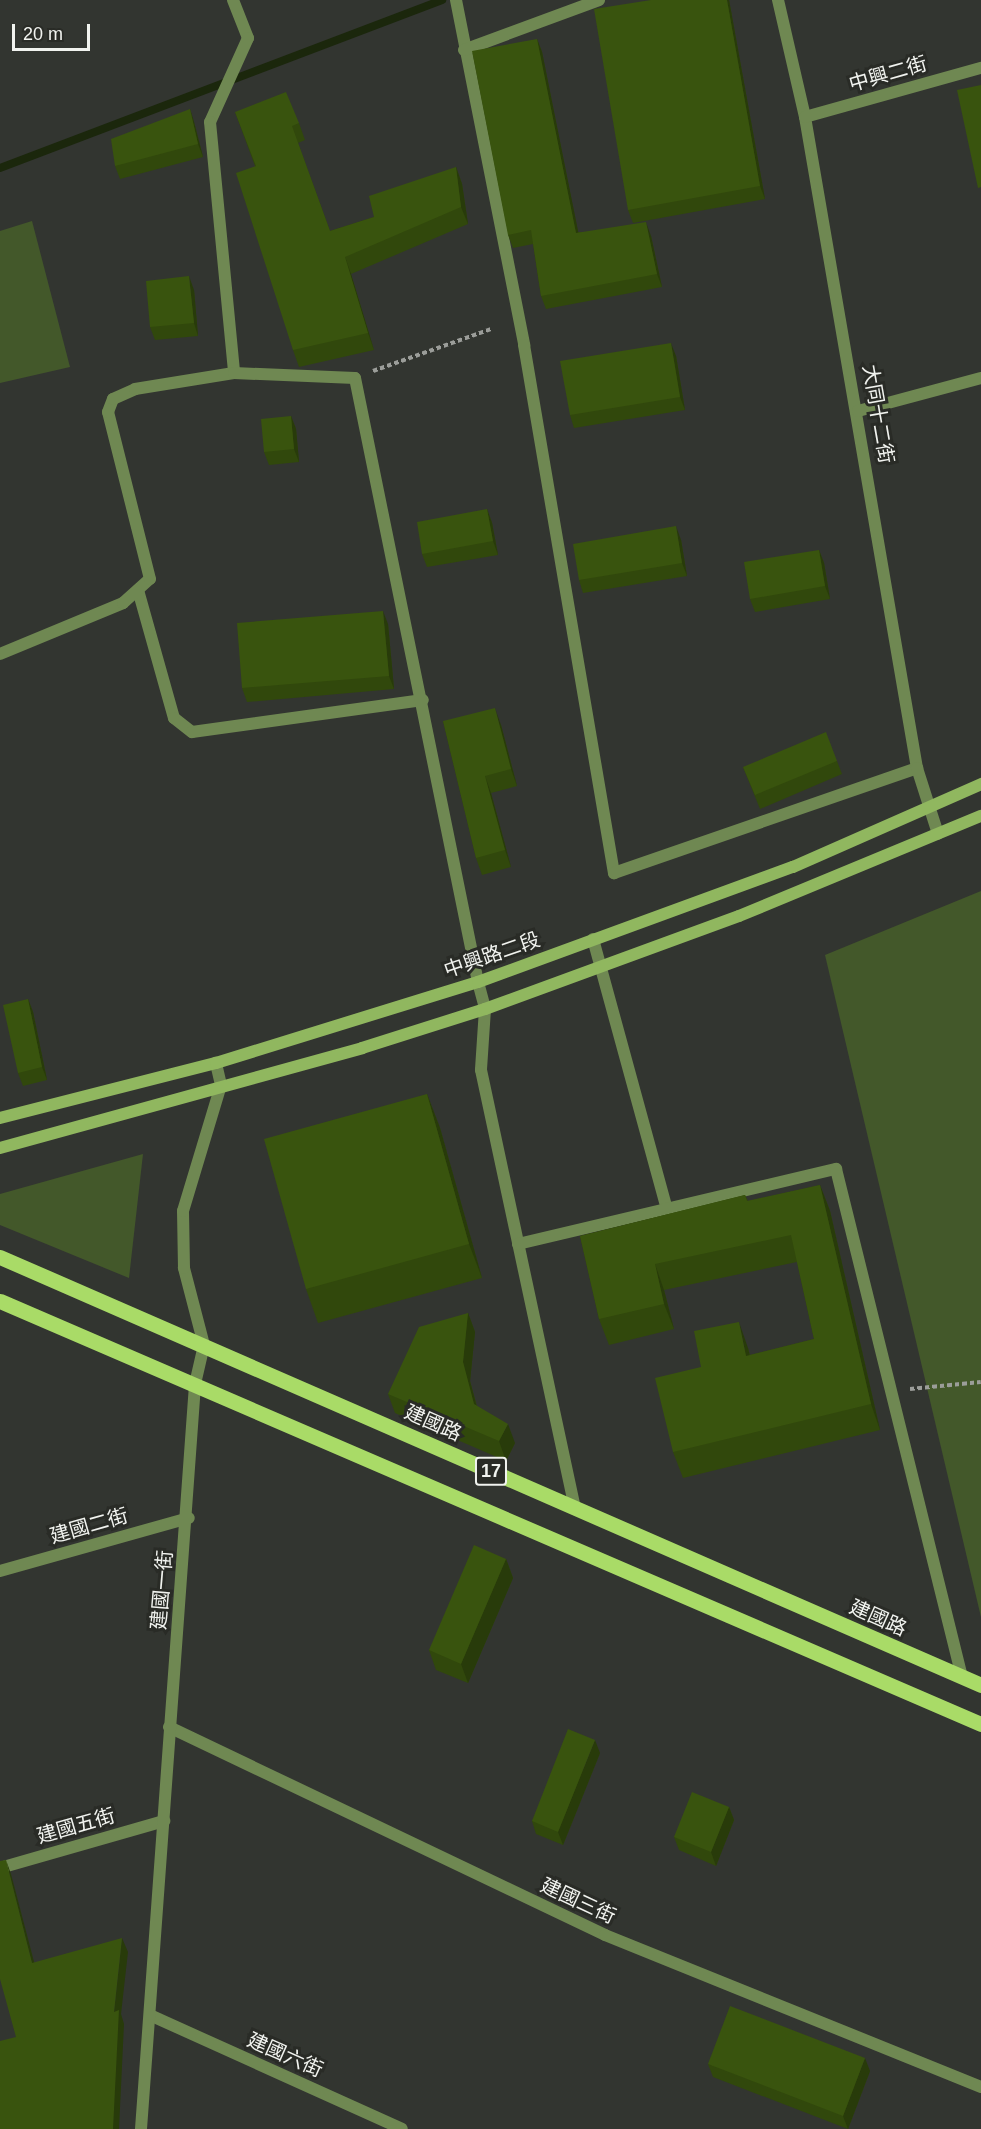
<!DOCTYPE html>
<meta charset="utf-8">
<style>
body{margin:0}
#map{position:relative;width:981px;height:2129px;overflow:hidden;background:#323530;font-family:Arial,"Noto Sans TC",sans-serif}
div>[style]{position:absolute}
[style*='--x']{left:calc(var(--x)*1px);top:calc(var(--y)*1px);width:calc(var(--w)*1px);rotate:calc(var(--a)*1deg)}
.green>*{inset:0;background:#43582a}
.stream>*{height:8px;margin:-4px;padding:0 4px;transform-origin:4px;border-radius:4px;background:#1b270c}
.path>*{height:4px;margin-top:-2px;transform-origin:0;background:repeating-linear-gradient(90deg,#9b9d99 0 4.5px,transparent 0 7.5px)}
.lane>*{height:12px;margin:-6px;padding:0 6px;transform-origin:6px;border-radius:6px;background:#6f8852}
.street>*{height:12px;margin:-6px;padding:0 6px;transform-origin:6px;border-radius:6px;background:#6f8852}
.secondary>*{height:12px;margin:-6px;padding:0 6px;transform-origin:6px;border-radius:6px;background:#90b75f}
.primary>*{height:15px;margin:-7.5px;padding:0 7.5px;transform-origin:7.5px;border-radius:7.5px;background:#a9db67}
.wall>*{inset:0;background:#31480c}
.shaded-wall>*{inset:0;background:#283b0a}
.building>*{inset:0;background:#39540e}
span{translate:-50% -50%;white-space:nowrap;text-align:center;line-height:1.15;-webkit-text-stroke:6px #292b26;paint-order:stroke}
.shield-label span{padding:2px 4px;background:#292b26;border:2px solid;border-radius:4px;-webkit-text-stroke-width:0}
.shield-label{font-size:18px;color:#f1f3ef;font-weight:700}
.street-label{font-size:20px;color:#f1f3ef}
.scale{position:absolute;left:12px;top:24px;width:78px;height:27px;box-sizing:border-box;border:3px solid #f1f3ef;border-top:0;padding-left:8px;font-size:18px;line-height:21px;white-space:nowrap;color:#f1f3ef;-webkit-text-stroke:4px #292b26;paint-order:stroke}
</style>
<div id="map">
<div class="green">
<div style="clip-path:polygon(32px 221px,70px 367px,0 383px,0 231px)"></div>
<div style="clip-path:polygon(981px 891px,981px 1617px,825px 955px)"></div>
<div style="clip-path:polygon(143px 1154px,129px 1278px,0 1225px,0 1194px)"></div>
</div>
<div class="stream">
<div style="--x:0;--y:168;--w:473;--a:-20.8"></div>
</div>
<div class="path">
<div style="--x:373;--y:371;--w:125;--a:-19.6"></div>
<div style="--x:910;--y:1389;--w:71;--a:-5.6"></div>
</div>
<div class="lane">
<div style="--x:233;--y:0;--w:41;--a:68.5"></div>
<div style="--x:248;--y:38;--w:92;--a:114.3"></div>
<div style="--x:210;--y:122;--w:252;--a:84.5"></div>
<div style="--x:456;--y:0;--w:352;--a:78.8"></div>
<div style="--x:524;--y:345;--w:536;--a:80.33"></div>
<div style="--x:614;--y:873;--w:321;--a:-19.1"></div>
<div style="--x:464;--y:50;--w:144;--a:-20.3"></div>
<div style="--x:138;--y:590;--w:133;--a:74.3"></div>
<div style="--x:174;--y:718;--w:23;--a:38"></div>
<div style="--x:192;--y:732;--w:233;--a:-7.9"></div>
<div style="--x:0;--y:654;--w:133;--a:-22.5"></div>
<div style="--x:123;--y:603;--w:36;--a:-42"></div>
<div style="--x:150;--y:579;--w:172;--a:-104.1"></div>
<div style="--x:108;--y:412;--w:14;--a:-69"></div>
<div style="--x:113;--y:399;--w:24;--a:-24"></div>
<div style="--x:135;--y:389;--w:100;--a:-9.2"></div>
<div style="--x:234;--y:373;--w:121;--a:2.4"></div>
<div style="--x:355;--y:378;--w:616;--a:78.49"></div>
<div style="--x:0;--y:1571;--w:196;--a:-15.7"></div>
<div style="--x:0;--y:1868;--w:171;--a:-16"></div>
</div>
<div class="street">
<div style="--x:778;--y:0;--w:120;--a:77"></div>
<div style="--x:805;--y:117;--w:661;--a:80.24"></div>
<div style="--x:917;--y:768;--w:69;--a:72.3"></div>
<div style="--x:805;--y:117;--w:183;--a:-15.6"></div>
<div style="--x:858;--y:411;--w:127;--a:-15"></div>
<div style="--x:593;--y:939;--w:281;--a:74.7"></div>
<div style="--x:478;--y:982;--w:28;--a:75"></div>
<div style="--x:485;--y:1009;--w:61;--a:93.8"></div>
<div style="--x:481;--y:1070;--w:448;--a:77.9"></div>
<div style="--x:518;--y:1244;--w:327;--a:-13.3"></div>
<div style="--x:836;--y:1169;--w:523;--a:76.07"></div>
<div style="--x:169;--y:1727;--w:483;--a:25.5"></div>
<div style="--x:605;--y:1935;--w:406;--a:22"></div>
<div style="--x:152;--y:2016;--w:274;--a:24.3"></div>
<div style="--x:141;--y:2129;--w:747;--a:-85.85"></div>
<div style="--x:195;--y:1384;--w:40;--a:-77"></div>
<div style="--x:204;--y:1345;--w:80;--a:-104.6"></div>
<div style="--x:184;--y:1268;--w:57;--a:-91"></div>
<div style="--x:183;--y:1211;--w:132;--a:-73.2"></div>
<div style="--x:221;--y:1085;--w:23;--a:-103"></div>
</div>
<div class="secondary">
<div style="--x:0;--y:1118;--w:223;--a:-14.3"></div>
<div style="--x:216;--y:1063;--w:274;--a:-17.2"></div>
<div style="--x:478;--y:982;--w:335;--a:-20.1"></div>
<div style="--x:793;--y:867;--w:206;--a:-23.8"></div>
<div style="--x:0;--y:1148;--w:376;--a:-15.4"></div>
<div style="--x:362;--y:1048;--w:129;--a:-17.6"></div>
<div style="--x:485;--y:1009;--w:270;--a:-20.1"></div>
<div style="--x:739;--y:916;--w:262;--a:-22.5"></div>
</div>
<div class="primary">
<div style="--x:0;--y:1257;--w:1070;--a:23.57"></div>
<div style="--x:0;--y:1301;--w:1068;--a:23.33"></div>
</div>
<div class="wall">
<div style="clip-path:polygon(729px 0,765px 199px,633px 223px,628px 210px)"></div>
<div style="clip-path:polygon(537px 39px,542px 52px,578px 232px,651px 236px,662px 287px,546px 309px,541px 296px,533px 244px,513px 248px,508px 235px)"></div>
<div style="clip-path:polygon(190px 109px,194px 122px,203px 157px,120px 179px,115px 166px)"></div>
<div style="clip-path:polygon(235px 112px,299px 123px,305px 140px,298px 143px,330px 231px,374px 217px,456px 167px,462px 184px,468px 224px,351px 274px,374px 350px,299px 367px,293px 350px,255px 166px)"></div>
<div style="clip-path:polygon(194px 290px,198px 336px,155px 340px,150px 327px)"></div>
<div style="clip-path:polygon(676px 356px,685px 410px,574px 428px,570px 415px)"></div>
<div style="clip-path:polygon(291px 416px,296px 429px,299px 462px,269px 465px,264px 452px)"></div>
<div style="clip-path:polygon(487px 509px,492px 523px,498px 555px,427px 567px,422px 554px)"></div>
<div style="clip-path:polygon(681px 540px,687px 576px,583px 593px,579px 580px)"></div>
<div style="clip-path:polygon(819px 550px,824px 563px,830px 599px,755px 612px,750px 599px)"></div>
<div style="clip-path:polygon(388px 624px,394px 689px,247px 702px,242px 688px)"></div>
<div style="clip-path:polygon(443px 721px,501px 725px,517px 786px,491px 793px,511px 867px,482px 875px,476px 858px)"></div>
<div style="clip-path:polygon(837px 761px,842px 774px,760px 809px,743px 767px)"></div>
<div style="clip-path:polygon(28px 999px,33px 1012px,47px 1080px,23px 1086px,18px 1073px)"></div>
<div style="clip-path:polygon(427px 1094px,440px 1128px,482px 1278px,318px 1323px,306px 1289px)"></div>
<div style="clip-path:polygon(820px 1185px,830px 1211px,880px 1430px,683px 1478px,673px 1452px,701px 1367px,748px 1348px,750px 1355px,814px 1339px,797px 1262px,664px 1290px,674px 1329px,609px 1345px,599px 1319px,580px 1236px,745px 1195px,748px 1201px)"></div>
<div style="clip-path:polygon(468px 1313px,475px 1332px,470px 1381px,477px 1406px,515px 1443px,506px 1461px,395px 1413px,388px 1394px)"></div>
<div style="clip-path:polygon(506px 1559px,513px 1578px,468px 1683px,436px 1670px,429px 1650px)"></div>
<div style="clip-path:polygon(600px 1753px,563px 1845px,536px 1834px,532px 1821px)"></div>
<div style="clip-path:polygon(729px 1807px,734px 1820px,716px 1866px,679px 1850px,674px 1837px)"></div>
<div style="clip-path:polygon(708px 2064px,870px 2071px,848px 2129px,713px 2077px)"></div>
</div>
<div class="shaded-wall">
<div style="clip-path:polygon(727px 0,729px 0,765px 199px,760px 186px)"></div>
<div style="clip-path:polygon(537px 39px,542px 52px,581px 246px,576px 233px)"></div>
<div style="clip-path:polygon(190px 109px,194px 122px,203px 157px,198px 144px)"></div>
<div style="clip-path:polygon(456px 167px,462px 184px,468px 224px,461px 207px)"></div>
<div style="clip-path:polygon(646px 222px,651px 236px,662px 287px,657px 274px)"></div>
<div style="clip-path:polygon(345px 257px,351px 274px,374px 350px,368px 333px)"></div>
<div style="clip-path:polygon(189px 276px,194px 290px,198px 336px,194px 323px)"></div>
<div style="clip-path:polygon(671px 343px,676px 356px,685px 410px,680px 397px)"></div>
<div style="clip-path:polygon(291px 416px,296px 429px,299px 462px,294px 449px)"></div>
<div style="clip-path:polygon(487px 509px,492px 523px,498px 555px,493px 541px)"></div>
<div style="clip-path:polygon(676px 526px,681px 540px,687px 576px,682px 563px)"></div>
<div style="clip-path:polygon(819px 550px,824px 563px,830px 599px,825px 586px)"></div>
<div style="clip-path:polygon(383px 611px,388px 624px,394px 689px,389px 676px)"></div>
<div style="clip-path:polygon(495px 708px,501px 725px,517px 786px,511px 769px)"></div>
<div style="clip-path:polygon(485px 776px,491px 793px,511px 867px,505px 850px)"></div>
<div style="clip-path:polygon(28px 999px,33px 1012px,47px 1080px,42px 1067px)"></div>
<div style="clip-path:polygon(427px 1094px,440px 1128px,482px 1278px,469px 1244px)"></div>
<div style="clip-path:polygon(820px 1185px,830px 1211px,880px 1430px,871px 1404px)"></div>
<div style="clip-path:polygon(655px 1264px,664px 1290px,674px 1329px,664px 1304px)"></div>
<div style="clip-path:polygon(468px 1313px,475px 1332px,470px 1381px,481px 1423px,474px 1404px,463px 1362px)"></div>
<div style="clip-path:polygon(739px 1322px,748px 1348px,755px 1381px,746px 1356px)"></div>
<div style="clip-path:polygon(508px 1424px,515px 1443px,506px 1461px,499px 1441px)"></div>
<div style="clip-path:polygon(506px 1559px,513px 1578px,468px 1683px,461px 1664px)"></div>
<div style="clip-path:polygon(595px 1740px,600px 1753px,563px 1845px,558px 1832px)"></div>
<div style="clip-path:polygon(729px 1807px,734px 1820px,716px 1866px,711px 1852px)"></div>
<div style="clip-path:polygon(6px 1860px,11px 1874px,38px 1977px,32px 1963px)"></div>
<div style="clip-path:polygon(122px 1938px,128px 1952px,121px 2014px,124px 2024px,119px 2129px,113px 2129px,114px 2012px)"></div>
<div style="clip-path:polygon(865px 2058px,870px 2071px,848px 2129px,843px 2116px)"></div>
</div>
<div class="building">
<div style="clip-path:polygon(651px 0,727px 0,760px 186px,628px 210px,594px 9px)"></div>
<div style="clip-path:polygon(537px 39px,576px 233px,646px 222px,657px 274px,541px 296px,531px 230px,508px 235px,472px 51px)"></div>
<div style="clip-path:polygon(981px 85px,981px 187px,978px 188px,957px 90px)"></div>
<div style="clip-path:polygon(286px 92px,299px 123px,292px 126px,330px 231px,374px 217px,369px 196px,456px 167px,461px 207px,345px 257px,368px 333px,293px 350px,236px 173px,256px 166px,235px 112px)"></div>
<div style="clip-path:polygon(190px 109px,198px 144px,115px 166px,111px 139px)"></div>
<div style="clip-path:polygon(189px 276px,194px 323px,150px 327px,146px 281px)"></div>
<div style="clip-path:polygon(671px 343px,680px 397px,570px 415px,560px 361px)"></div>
<div style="clip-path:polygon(291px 416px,294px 449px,264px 452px,261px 419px)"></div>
<div style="clip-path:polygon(487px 509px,493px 541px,422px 554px,417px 522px)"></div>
<div style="clip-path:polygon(676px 526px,682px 563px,579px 580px,573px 544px)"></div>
<div style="clip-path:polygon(819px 550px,825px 586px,750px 599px,744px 562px)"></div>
<div style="clip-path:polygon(383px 611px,389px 676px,242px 688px,237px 623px)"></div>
<div style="clip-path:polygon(495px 708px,511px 769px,485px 776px,505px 850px,476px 858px,443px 721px)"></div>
<div style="clip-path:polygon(826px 732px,837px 761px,755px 795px,743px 767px)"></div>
<div style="clip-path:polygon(28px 999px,42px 1067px,18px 1073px,3px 1005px)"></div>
<div style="clip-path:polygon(427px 1094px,469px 1244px,306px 1289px,264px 1139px)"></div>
<div style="clip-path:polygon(820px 1185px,871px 1404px,673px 1452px,655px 1378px,701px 1367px,694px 1331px,739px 1322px,746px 1356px,814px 1339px,791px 1235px,655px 1264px,664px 1304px,599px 1319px,580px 1236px,745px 1195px,747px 1201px)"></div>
<div style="clip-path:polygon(468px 1313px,463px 1362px,474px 1404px,508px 1424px,499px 1441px,388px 1394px,419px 1327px)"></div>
<div style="clip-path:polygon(474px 1545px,506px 1559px,461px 1664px,429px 1650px)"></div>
<div style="clip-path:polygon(568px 1729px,595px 1740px,558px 1832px,532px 1821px)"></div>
<div style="clip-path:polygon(692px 1792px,729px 1807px,711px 1852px,674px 1837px)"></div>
<div style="clip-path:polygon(6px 1860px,32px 1963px,122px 1938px,114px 2012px,119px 2010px,113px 2129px,0 2129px,0 2041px,16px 2037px,0 1979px,0 1861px)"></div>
<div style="clip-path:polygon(730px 2006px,865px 2058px,843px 2116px,708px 2064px)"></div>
</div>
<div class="shield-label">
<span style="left:491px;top:1471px">17</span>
</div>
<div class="street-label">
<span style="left:888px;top:74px;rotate:-16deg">中興二街</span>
<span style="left:878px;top:414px;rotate:80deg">大同十二街</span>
<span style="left:492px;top:955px;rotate:-19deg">中興路二段</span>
<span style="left:433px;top:1423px;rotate:24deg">建國路</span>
<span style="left:89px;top:1526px;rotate:-16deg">建國二街</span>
<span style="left:162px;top:1590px;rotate:-85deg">建國一街</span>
<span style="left:878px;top:1618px;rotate:24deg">建國路</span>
<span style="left:76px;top:1826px;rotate:-16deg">建國五街</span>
<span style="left:578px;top:1901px;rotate:25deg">建國三街</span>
<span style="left:285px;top:2055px;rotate:24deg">建國六街</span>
</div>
<div class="scale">20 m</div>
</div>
